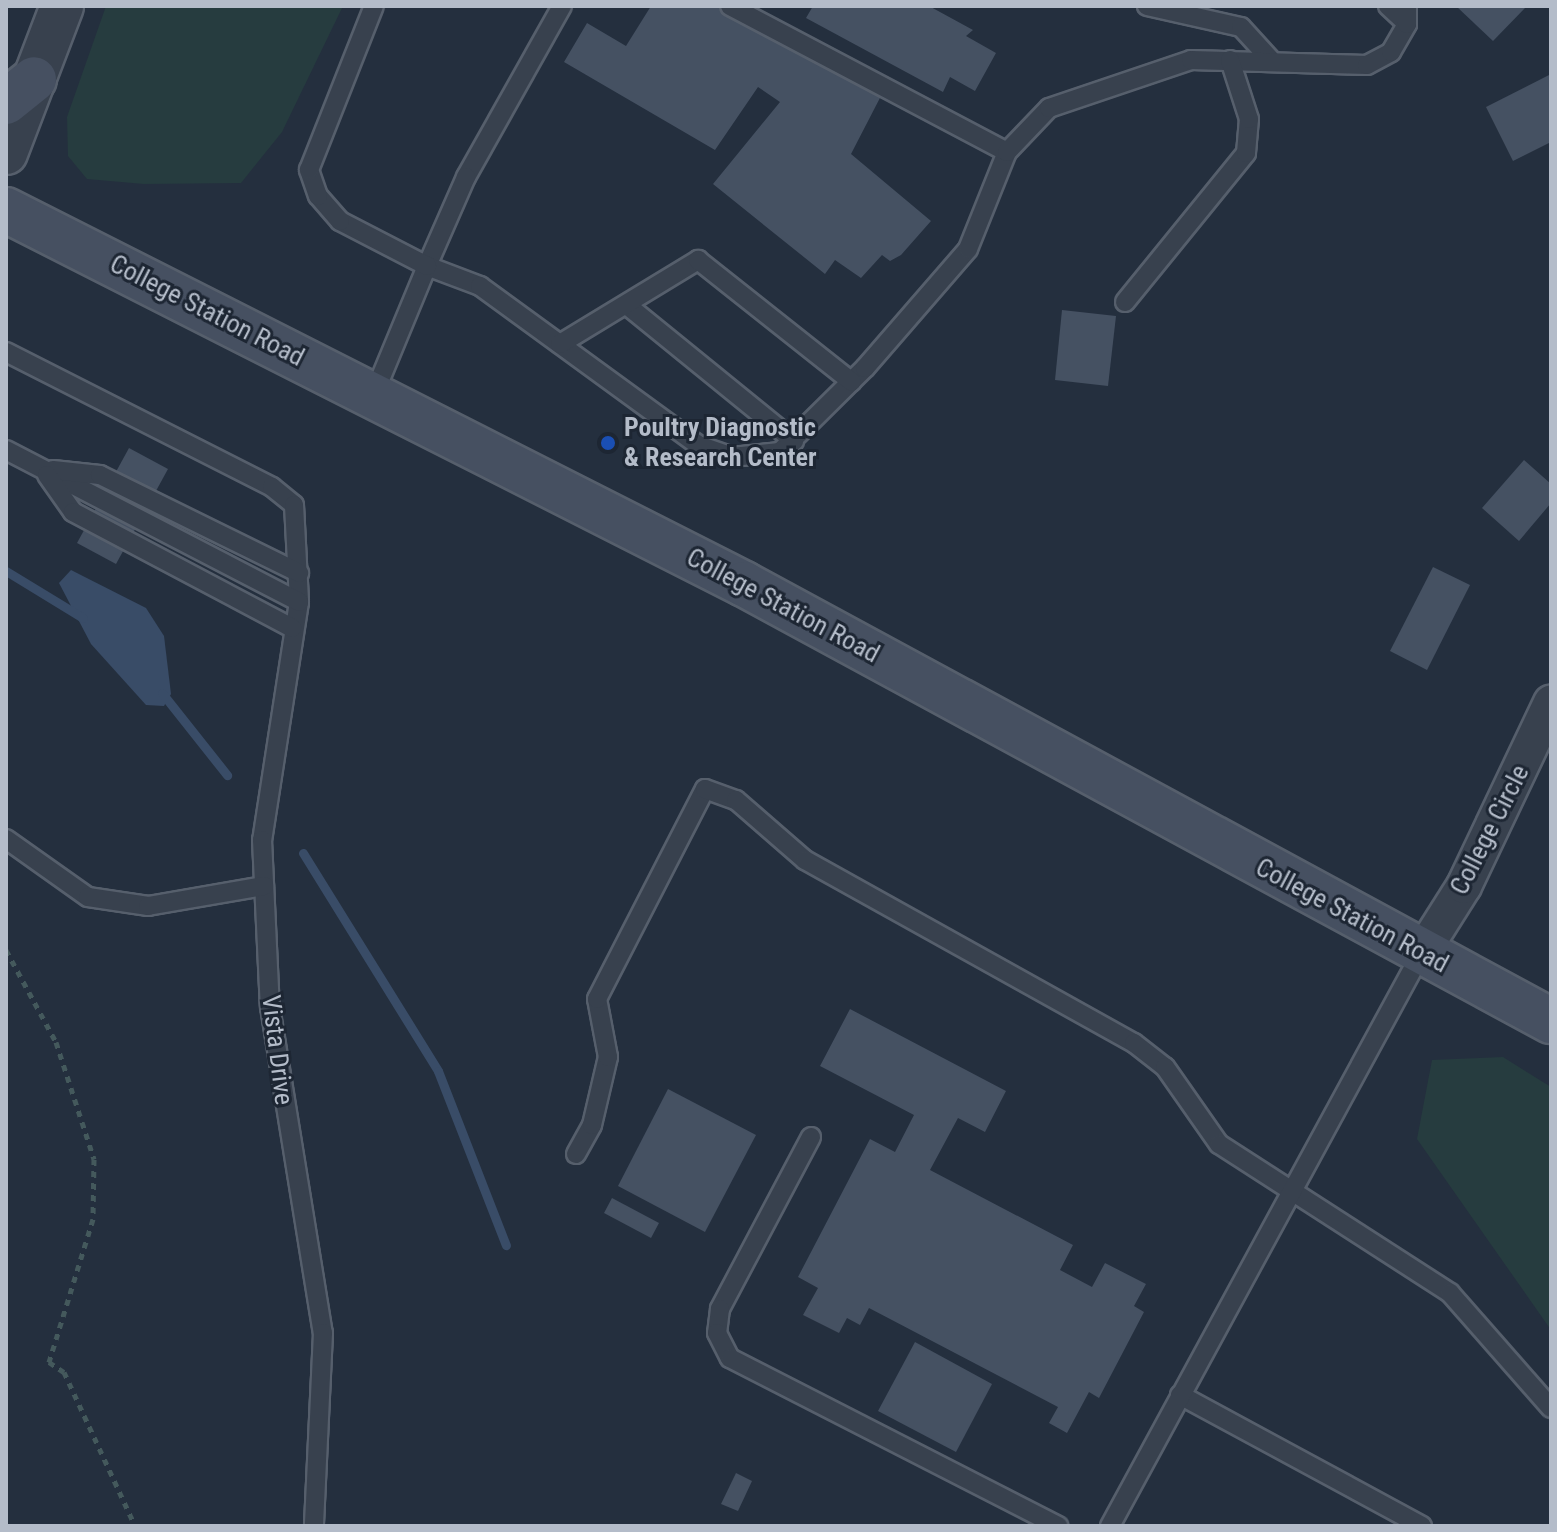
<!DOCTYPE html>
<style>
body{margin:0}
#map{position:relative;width:1557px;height:1532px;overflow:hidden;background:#242f3e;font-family:"Roboto Condensed",sans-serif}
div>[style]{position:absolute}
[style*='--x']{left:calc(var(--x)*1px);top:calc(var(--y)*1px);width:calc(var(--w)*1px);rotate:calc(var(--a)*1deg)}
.green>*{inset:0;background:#263c3f}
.water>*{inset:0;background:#394c67}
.stream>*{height:9px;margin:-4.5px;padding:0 4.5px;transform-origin:4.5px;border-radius:4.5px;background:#394c67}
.building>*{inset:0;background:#455162}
.path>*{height:5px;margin-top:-2.5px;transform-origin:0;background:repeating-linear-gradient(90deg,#44595c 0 6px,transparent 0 12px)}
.roads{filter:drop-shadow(2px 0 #565f6c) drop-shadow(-2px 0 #565f6c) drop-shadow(0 2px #565f6c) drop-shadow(0 -2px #565f6c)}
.service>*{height:18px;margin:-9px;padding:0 9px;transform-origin:9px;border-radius:9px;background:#38414e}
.minor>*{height:34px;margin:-17px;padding:0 17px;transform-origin:17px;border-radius:17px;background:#38414e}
.tertiary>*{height:42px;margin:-21px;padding:0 21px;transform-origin:21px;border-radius:21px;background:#38414e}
.secondary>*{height:44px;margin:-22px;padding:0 22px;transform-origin:22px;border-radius:22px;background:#465061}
.dots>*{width:22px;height:22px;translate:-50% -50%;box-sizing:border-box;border:4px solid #1d2633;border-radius:50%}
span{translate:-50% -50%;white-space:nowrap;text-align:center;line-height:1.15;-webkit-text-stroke:6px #1d2633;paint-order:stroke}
.street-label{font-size:26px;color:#b4bcc9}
.poi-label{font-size:26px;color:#b4bcc9;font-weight:700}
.left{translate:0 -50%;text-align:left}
.frame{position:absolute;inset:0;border:8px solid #b4bcc9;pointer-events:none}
</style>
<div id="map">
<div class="green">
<div style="clip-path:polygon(106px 6px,343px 6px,282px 132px,241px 183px,144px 184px,87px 179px,68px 156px,67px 117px)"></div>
<div style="clip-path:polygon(1503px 1057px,1551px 1087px,1551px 1330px,1417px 1139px,1432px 1060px)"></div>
</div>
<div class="water">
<div style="clip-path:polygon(71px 570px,146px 608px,164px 636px,171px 694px,164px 706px,146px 705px,91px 644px,59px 583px)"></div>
</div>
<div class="stream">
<div style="--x:6;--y:571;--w:90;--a:31.4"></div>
<div style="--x:162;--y:693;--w:105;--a:51.6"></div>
<div style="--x:303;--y:853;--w:256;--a:58.2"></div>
<div style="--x:438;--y:1071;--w:187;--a:68.7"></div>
</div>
<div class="building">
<div style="clip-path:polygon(651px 6px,718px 6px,882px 94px,851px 154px,931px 221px,901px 255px,890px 261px,882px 255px,861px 278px,835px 260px,825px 274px,713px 184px,780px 102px,758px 87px,715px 150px,564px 62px,587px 23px,626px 46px)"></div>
<div style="clip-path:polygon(813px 6px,929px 6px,973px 30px,966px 36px,996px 53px,975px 91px,950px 77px,943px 92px,806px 18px)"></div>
<div style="clip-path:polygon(1456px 6px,1527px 6px,1493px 41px)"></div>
<div style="clip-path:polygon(1551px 74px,1551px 142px,1513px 161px,1486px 107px)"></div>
<div style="clip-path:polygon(1062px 310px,1116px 316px,1108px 386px,1055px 380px)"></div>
<div style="clip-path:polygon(129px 448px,168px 469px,116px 564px,77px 543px)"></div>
<div style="clip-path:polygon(1524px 460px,1551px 484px,1551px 503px,1519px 541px,1482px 508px)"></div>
<div style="clip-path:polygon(1433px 567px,1470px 585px,1427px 670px,1390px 651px)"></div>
<div style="clip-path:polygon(850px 1009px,1006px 1091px,985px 1132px,958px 1118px,930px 1170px,1073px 1245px,1060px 1270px,1092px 1287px,1105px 1263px,1146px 1284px,1134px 1306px,1144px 1312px,1099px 1398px,1089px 1392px,1067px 1433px,1049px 1423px,1058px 1407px,869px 1308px,860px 1325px,847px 1318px,839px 1333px,803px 1315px,818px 1288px,798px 1277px,870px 1139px,895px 1152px,914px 1115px,820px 1066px)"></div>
<div style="clip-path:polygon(668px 1089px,756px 1135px,705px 1232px,618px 1186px)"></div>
<div style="clip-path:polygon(612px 1198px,659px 1223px,651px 1238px,604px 1213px)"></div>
<div style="clip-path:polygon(915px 1342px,992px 1384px,956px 1452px,878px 1411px)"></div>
<div style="clip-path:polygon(736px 1473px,752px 1481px,738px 1511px,721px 1504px)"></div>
</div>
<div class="path">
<div style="--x:6;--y:950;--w:105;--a:61.5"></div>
<div style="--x:56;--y:1042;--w:123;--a:72"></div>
<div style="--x:94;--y:1159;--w:60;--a:91"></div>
<div style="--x:93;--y:1219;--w:150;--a:107.1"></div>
<div style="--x:49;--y:1362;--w:18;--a:34"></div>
<div style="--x:64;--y:1372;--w:170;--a:65.2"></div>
</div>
<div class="roads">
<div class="service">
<div style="--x:562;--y:6;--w:196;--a:119.3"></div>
<div style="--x:466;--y:177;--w:97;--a:113.7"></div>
<div style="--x:427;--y:266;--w:57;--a:20.7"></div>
<div style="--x:480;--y:286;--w:270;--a:36.1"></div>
<div style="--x:698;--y:445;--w:36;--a:19"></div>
<div style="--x:732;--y:457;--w:48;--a:-5.9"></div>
<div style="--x:780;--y:452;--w:120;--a:-44.7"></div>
<div style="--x:865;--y:368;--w:157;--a:-49.1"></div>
<div style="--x:968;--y:249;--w:105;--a:-68.1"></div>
<div style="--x:1007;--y:152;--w:313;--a:-152.2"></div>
<div style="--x:1147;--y:6;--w:96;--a:12.6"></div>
<div style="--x:1241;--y:27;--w:45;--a:47.7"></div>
<div style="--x:1388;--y:6;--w:26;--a:43"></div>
<div style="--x:1007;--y:152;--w:61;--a:-46.3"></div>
<div style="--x:1049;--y:108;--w:150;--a:-18.7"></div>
<div style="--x:1191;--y:60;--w:176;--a:1.6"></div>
<div style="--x:1367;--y:65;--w:27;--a:-28"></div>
<div style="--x:1391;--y:52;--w:32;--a:-60"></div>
<div style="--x:1407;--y:24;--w:18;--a:-90"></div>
<div style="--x:1125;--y:302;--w:192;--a:-50.9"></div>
<div style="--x:1246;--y:153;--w:34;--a:-85"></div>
<div style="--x:1249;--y:119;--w:62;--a:-107.9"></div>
<div style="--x:628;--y:306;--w:214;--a:39.1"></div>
<div style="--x:560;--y:344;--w:162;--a:-31.3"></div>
<div style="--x:698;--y:260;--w:196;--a:38.4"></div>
<div style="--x:6;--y:352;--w:298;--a:26.9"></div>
<div style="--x:272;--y:487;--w:28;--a:39"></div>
<div style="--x:294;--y:505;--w:97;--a:87"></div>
<div style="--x:299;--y:602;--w:241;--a:98.8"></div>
<div style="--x:262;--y:840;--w:167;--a:87.3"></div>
<div style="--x:270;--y:1007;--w:330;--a:80.8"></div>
<div style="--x:323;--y:1333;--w:193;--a:92.7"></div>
<div style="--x:374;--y:394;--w:139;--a:-67.5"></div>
<div style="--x:427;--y:266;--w:98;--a:-152.7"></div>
<div style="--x:340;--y:221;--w:33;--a:-131"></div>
<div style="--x:318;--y:196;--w:28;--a:-109"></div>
<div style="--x:309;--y:170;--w:176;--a:-68.4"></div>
<div style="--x:6;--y:450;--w:330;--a:27.4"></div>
<div style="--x:53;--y:470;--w:47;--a:6.1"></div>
<div style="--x:100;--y:475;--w:222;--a:26.2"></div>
<div style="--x:47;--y:475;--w:45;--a:54.9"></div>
<div style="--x:73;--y:512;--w:248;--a:27.9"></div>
<div style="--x:6;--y:839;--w:100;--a:35.3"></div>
<div style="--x:88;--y:897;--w:61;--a:8.5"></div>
<div style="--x:148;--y:906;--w:118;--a:-9.8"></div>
<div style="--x:811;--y:1137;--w:195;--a:117.9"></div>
<div style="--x:720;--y:1309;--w:24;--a:97"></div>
<div style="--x:717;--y:1333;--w:28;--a:63"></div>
<div style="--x:730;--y:1358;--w:369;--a:27.1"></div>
<div style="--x:576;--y:1154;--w:33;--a:-61"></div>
<div style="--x:592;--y:1125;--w:70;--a:-76.8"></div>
<div style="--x:608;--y:1057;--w:59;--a:-100.7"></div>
<div style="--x:597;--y:999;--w:236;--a:-62.8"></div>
<div style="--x:705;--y:789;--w:33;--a:20"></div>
<div style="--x:736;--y:800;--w:91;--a:41"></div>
<div style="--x:805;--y:860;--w:376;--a:29.1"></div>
<div style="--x:1134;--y:1043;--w:39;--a:38"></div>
<div style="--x:1165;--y:1067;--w:94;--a:55"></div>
<div style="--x:1219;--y:1144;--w:275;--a:32.8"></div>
<div style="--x:1450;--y:1293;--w:153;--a:48.7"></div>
<div style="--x:1180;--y:1395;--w:275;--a:28.4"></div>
<div style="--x:1110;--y:1526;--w:651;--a:-61.47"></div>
</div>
<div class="minor">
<div style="--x:1421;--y:954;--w:80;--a:-57.7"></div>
<div style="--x:1464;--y:886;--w:203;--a:-64.6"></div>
</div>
<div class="tertiary">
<div style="--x:6;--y:153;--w:157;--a:-69.1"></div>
</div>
<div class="secondary">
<div style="--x:6;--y:102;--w:36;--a:-39"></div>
<div style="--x:6;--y:210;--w:827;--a:26.87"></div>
<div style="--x:744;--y:584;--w:918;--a:28.44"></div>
</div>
</div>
<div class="dots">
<div style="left:608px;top:443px;background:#1a4fb4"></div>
</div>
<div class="street-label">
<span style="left:207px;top:311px;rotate:27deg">College Station Road</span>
<span style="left:783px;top:606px;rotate:28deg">College Station Road</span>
<span style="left:1490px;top:830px;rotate:-63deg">College Circle</span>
<span style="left:1352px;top:916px;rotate:28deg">College Station Road</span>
<span style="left:277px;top:1050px;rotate:83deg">Vista Drive</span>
</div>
<div class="poi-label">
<span class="left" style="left:624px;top:443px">Poultry Diagnostic<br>&amp; Research Center</span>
</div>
<div class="frame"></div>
</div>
